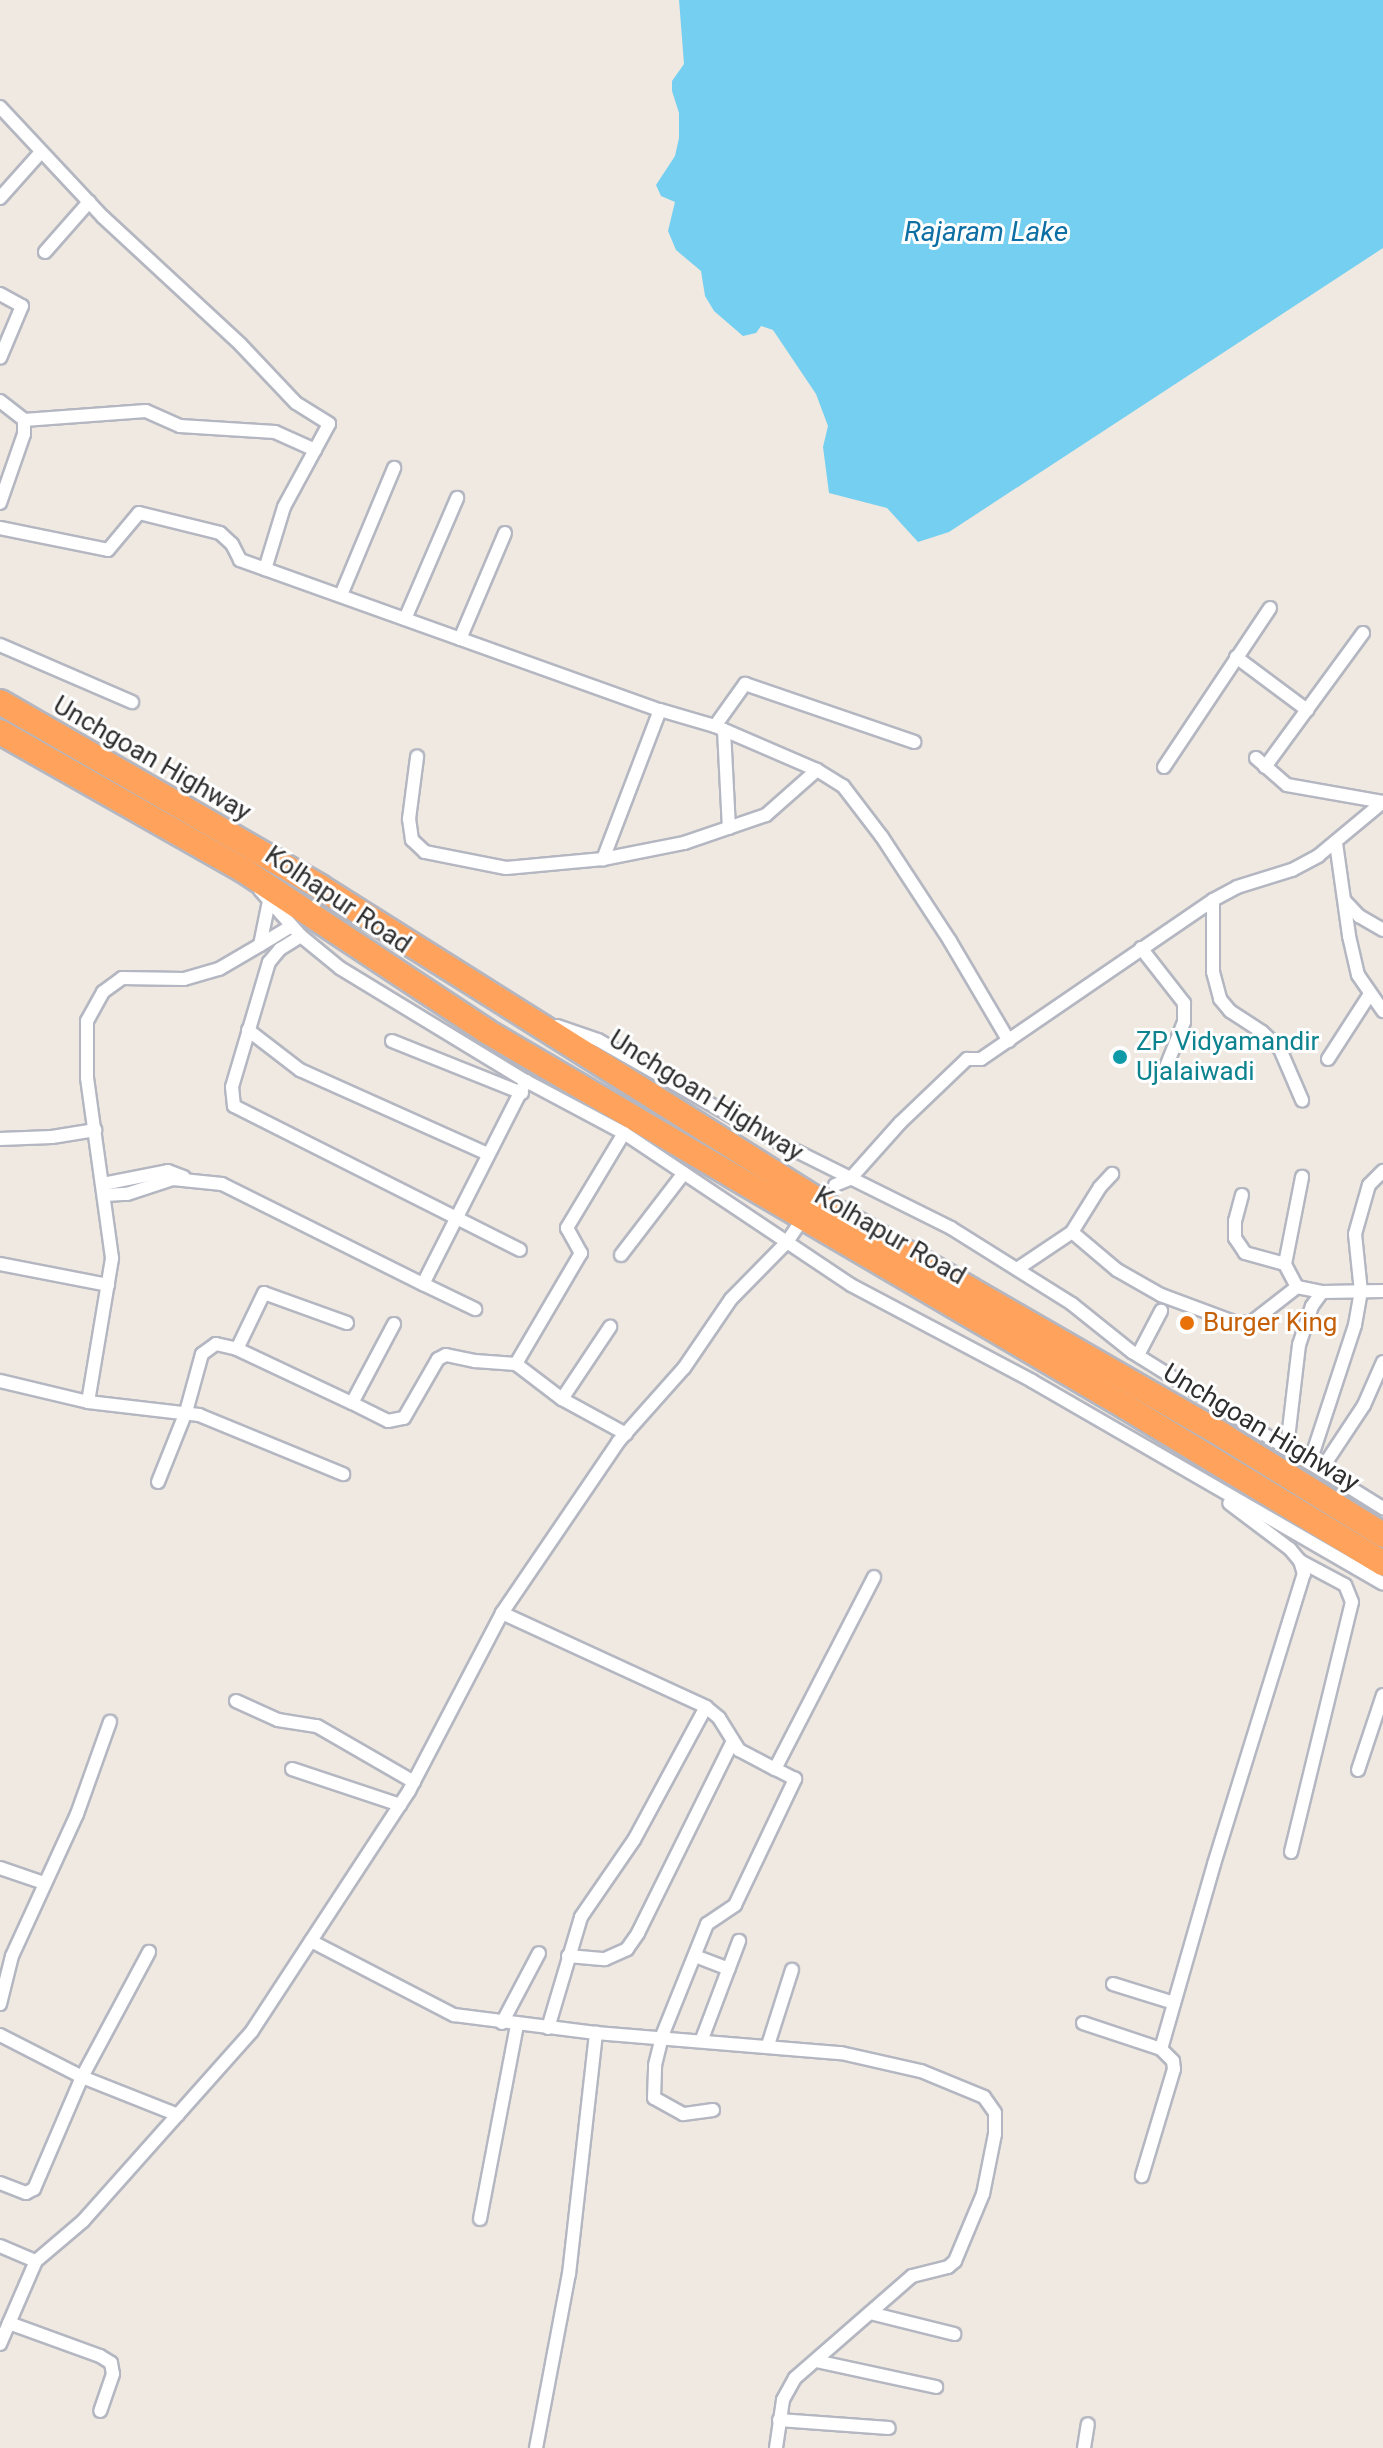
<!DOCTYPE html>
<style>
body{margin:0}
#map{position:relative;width:1383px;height:2448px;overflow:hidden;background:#efe9e1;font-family:Roboto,sans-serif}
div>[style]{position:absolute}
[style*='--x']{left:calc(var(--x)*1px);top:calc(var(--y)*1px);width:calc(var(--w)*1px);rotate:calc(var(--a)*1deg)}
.water>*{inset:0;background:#75cff0}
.roads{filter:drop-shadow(2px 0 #b4b7c1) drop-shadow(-2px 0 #b4b7c1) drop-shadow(0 2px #b4b7c1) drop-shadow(0 -2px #b4b7c1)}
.street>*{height:12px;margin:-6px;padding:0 6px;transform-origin:6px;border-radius:6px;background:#fff}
.highway>*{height:24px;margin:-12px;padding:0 12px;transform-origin:12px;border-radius:12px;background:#ffa35c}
.dots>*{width:22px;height:22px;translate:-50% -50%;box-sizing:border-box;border:4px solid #fff;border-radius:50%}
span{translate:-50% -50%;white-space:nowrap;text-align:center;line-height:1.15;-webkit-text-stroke:6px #fff;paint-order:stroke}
.street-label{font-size:26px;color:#2e2e2e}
.culture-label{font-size:26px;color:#0d838f}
.left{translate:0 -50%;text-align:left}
.food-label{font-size:26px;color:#c56008}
.water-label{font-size:28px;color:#0d6fa3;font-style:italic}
</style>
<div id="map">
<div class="water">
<div style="clip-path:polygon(679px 0,1383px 0,1383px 248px,949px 532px,918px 542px,887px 508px,829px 493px,823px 447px,828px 426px,816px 394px,773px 330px,761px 326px,756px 333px,743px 336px,714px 311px,705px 296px,701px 271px,676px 250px,668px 231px,675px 202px,661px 196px,656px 185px,675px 156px,679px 138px,679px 113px,672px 91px,672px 81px,684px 64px)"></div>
</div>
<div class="roads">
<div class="street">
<div style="--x:0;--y:107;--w:151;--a:46.9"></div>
<div style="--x:103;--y:217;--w:188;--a:42.8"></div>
<div style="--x:241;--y:345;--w:80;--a:46.5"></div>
<div style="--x:296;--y:403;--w:39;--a:32"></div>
<div style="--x:329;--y:424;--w:94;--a:118.5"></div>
<div style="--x:284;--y:507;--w:65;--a:107"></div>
<div style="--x:0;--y:198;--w:62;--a:-48.3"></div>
<div style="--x:45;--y:252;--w:67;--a:-48.7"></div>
<div style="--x:0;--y:294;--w:25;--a:29"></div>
<div style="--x:22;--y:306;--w:56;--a:112.9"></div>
<div style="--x:0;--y:401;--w:31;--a:38"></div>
<div style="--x:24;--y:420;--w:14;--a:90"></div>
<div style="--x:24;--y:434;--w:73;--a:109.2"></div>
<div style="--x:24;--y:420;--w:122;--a:-4.2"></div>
<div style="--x:146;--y:411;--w:37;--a:24"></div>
<div style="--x:180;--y:426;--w:95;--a:3.6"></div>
<div style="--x:275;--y:432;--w:44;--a:24.2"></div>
<div style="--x:0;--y:528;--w:110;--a:11.5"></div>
<div style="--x:108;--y:550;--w:48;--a:-50"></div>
<div style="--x:139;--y:513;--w:83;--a:13.9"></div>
<div style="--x:220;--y:533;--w:16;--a:43"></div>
<div style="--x:232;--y:544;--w:18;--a:63"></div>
<div style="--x:240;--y:560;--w:446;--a:19.7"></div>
<div style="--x:660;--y:710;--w:160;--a:110.9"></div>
<div style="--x:603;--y:859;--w:97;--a:174.7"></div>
<div style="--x:506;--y:868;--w:83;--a:-168.8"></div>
<div style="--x:425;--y:852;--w:18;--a:-137"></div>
<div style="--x:412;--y:840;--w:21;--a:-98"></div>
<div style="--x:409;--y:819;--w:63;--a:-82.6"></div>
<div style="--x:341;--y:595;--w:138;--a:-67.3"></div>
<div style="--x:405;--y:619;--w:132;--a:-66.7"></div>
<div style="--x:460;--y:639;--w:115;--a:-67"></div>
<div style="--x:0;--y:645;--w:144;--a:23.4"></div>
<div style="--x:1236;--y:657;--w:89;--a:36.7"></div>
<div style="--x:660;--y:710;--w:57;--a:16.2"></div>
<div style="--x:715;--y:726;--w:111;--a:23.3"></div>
<div style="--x:817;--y:770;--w:31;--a:32"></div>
<div style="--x:843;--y:786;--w:64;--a:52.6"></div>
<div style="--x:882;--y:837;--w:124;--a:56.8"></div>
<div style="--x:950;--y:941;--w:116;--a:59.5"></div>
<div style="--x:715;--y:726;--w:52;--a:-54.5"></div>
<div style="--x:745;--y:684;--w:179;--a:18.9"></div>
<div style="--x:724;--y:730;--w:98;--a:87.1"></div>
<div style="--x:1256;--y:758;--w:41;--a:41.1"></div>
<div style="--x:1287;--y:785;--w:97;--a:10"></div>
<div style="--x:1164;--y:767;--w:191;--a:-56.3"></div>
<div style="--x:1265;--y:767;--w:166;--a:-53.8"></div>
<div style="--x:1336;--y:843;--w:94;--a:82"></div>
<div style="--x:1349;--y:936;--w:40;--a:77"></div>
<div style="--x:1358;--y:975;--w:44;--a:55.2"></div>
<div style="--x:603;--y:859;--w:83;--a:-11.2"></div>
<div style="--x:684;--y:843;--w:87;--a:-18.9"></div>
<div style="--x:766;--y:815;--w:68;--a:-41.4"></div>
<div style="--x:260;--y:890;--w:62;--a:48.3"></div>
<div style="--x:301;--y:936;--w:50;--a:39.4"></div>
<div style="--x:340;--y:968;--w:218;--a:31.3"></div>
<div style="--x:526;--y:1081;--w:111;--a:28"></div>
<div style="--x:624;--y:1133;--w:273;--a:33.8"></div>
<div style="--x:851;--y:1285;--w:205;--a:27.9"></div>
<div style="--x:1032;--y:1381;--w:405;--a:30"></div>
<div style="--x:1213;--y:900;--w:72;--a:90"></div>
<div style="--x:1213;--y:972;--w:28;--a:75"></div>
<div style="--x:1220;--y:999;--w:16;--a:50"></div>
<div style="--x:1230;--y:1011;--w:38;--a:33"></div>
<div style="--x:1262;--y:1032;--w:25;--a:43"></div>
<div style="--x:1280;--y:1049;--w:56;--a:66.7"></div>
<div style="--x:1345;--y:901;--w:21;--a:47"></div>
<div style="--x:1359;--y:916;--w:28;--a:30"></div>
<div style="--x:301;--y:936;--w:25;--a:148"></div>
<div style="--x:280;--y:949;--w:17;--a:130"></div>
<div style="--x:269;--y:962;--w:130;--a:106.5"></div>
<div style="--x:232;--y:1087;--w:19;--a:84"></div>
<div style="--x:234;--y:1106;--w:320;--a:26.7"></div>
<div style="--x:260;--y:945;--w:37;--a:-31"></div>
<div style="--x:1141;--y:948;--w:70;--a:52"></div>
<div style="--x:1184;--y:1003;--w:19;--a:90"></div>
<div style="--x:1184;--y:1022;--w:48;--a:111.8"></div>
<div style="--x:557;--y:1026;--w:43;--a:18.9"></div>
<div style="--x:598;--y:1040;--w:193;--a:29.7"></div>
<div style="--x:766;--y:1136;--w:207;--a:26.4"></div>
<div style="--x:951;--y:1228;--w:143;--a:32.1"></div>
<div style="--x:1072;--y:1304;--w:77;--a:38.7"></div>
<div style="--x:1132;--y:1352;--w:296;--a:31.9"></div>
<div style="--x:248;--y:1030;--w:66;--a:37.6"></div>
<div style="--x:300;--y:1070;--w:206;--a:24.1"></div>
<div style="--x:392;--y:1041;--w:140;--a:21.8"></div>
<div style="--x:1328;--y:1059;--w:77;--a:-57.1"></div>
<div style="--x:624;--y:1133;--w:111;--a:121"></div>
<div style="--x:567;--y:1228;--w:29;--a:61"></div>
<div style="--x:581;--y:1253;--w:129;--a:120.4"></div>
<div style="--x:516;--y:1364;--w:58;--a:37.3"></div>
<div style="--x:562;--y:1399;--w:73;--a:28.7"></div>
<div style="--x:0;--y:1139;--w:52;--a:-2.2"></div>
<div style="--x:52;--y:1137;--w:44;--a:-9.2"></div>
<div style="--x:103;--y:1184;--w:66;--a:-11.3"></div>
<div style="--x:168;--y:1171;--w:17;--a:21"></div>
<div style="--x:835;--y:1185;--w:16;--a:-22"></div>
<div style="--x:850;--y:1179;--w:75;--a:-48.2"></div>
<div style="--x:900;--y:1123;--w:93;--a:-43.7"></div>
<div style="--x:967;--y:1059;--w:14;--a:0"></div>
<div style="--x:981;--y:1059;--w:281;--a:-34.4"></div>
<div style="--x:1213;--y:900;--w:27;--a:-28"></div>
<div style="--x:1237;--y:887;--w:58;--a:-17.2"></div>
<div style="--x:1292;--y:870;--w:30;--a:-28"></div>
<div style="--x:1318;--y:856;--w:85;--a:-39.7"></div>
<div style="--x:105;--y:1195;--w:22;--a:-3"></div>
<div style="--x:127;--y:1194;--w:48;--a:-18.1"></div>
<div style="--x:173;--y:1179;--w:49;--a:5.8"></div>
<div style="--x:222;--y:1184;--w:225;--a:26.5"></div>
<div style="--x:423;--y:1284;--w:228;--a:-63.1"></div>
<div style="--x:1242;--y:1195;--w:27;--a:105"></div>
<div style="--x:1235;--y:1221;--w:17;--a:90"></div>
<div style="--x:1235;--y:1238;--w:18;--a:56"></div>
<div style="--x:1245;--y:1253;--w:41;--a:15.4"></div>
<div style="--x:1072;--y:1232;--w:59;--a:40.2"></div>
<div style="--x:1117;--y:1270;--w:51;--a:29.6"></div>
<div style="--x:1161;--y:1295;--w:78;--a:20.3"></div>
<div style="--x:1234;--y:1322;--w:18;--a:0"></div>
<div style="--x:1252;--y:1322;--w:57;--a:-37.9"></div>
<div style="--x:1297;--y:1287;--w:25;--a:11"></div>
<div style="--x:1322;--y:1292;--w:61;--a:-0.9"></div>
<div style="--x:621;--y:1255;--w:103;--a:-52.5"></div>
<div style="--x:0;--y:1264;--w:110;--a:11"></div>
<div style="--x:1017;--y:1269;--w:66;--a:-33.9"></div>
<div style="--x:1072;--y:1232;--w:53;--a:-58.1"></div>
<div style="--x:1100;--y:1187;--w:18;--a:-47"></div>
<div style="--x:423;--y:1284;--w:58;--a:25.7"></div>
<div style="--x:1297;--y:1287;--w:26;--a:-118"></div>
<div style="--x:1285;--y:1264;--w:89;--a:-78.9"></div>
<div style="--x:347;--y:1323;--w:88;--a:-160.1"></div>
<div style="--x:264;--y:1293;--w:62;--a:115.7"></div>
<div style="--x:237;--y:1349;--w:127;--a:25.2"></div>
<div style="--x:394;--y:1324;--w:89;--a:118"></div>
<div style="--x:352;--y:1403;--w:40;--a:26.6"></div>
<div style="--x:388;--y:1421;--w:16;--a:-11"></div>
<div style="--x:404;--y:1418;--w:68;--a:-60"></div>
<div style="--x:438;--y:1359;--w:9;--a:-27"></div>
<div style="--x:446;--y:1355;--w:30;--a:12"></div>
<div style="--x:475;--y:1361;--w:41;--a:4.2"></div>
<div style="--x:1138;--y:1355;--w:50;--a:-62.4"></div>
<div style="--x:0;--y:1381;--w:90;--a:13.4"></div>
<div style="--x:88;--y:1402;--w:146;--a:-80.5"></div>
<div style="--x:112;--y:1258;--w:182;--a:-97.9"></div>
<div style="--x:87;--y:1078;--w:57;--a:-90"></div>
<div style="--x:87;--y:1021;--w:33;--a:-61"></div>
<div style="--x:103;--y:992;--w:24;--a:-36"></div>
<div style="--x:122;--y:978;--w:62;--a:0.9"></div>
<div style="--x:184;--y:979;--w:36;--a:-16"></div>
<div style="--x:219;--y:969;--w:48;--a:-30.3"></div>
<div style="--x:260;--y:945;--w:45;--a:-78.4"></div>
<div style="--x:562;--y:1399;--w:87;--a:-56.3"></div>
<div style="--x:88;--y:1402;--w:112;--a:6.7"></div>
<div style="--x:199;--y:1415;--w:156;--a:22.3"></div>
<div style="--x:1287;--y:1447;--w:103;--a:-83.3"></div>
<div style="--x:1299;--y:1345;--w:41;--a:-71.6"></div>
<div style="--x:1312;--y:1306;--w:17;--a:-54"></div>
<div style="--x:1310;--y:1462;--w:144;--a:-71.8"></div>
<div style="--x:1355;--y:1325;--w:34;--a:-80"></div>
<div style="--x:1361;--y:1292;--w:58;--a:-95.9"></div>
<div style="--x:1355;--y:1234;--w:51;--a:-74.1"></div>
<div style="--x:1369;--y:1185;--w:20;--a:-45"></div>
<div style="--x:1321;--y:1470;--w:78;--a:-56.5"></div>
<div style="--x:1364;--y:1405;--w:47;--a:-66.2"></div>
<div style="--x:158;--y:1482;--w:75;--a:-68.2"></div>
<div style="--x:186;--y:1412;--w:60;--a:-74.6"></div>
<div style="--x:202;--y:1354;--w:17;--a:-36"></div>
<div style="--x:216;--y:1344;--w:22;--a:13"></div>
<div style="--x:502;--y:1613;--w:225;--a:24.7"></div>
<div style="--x:706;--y:1707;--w:17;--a:40"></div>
<div style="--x:719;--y:1718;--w:38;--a:58"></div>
<div style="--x:739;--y:1750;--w:41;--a:27.8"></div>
<div style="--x:236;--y:1701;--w:46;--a:24.3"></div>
<div style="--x:278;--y:1720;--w:39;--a:9"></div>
<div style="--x:317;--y:1726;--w:112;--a:30"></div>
<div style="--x:292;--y:1769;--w:114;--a:18.4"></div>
<div style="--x:1358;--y:1770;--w:79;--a:-71.6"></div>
<div style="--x:1291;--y:1852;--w:257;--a:-76.3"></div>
<div style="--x:1352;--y:1602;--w:18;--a:-112"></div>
<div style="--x:1345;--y:1585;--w:51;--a:-151.9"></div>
<div style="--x:0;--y:1868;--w:46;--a:18.8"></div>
<div style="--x:311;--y:1941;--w:161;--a:27.4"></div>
<div style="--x:454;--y:2015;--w:143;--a:7.2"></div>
<div style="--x:596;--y:2033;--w:246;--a:4.7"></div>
<div style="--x:841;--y:2053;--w:82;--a:12.7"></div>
<div style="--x:921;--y:2071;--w:68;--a:22.4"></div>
<div style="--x:984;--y:2097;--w:19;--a:55"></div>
<div style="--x:995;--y:2113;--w:21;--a:90"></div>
<div style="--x:995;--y:2134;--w:61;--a:101.3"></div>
<div style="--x:983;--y:2194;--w:73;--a:112.7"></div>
<div style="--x:955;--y:2261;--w:9;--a:139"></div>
<div style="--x:948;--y:2267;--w:37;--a:166"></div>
<div style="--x:912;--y:2276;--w:155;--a:138.9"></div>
<div style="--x:795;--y:2378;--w:25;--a:119"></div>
<div style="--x:783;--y:2400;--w:49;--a:98.3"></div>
<div style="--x:568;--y:1956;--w:37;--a:5"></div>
<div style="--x:605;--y:1959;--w:24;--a:-24"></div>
<div style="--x:627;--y:1949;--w:19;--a:-55"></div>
<div style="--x:638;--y:1933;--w:214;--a:-63.7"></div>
<div style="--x:695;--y:1956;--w:36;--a:21"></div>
<div style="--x:1113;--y:1984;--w:64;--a:17.3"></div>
<div style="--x:0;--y:2004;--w:49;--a:-76"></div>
<div style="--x:12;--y:1956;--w:156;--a:-65.4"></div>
<div style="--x:77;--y:1814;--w:98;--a:-70.3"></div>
<div style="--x:502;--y:2023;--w:79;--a:-62.1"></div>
<div style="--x:1083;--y:2023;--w:82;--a:18.4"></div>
<div style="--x:1161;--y:2049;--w:17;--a:45"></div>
<div style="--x:1173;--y:2061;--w:8;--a:83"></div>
<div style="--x:1174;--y:2069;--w:112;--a:106.7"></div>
<div style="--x:548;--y:2028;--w:116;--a:-73.4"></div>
<div style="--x:581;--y:1917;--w:93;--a:-55.5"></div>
<div style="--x:634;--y:1840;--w:151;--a:-61.6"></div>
<div style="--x:0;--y:2035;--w:92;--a:27.1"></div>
<div style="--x:82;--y:2077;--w:103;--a:21.6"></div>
<div style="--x:702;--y:2039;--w:105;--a:-69.3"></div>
<div style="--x:768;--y:2045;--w:79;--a:-72.3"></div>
<div style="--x:1161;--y:2049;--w:192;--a:-74"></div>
<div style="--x:1214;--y:1864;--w:304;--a:-72.8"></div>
<div style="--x:1304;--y:1574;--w:14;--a:-107"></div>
<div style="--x:1300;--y:1561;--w:16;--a:-130"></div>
<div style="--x:1290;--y:1549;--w:76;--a:-143"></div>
<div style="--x:713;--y:2110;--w:30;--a:172"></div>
<div style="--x:683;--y:2114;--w:33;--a:-151"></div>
<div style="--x:654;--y:2098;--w:33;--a:-88"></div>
<div style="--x:655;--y:2065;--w:30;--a:-76"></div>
<div style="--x:662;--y:2036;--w:121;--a:-68.1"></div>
<div style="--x:707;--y:1924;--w:34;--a:-34"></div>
<div style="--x:735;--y:1905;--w:140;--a:-64.5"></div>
<div style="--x:795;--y:1779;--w:22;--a:-153"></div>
<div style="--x:775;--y:1769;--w:216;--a:-62.7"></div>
<div style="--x:0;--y:2183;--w:28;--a:21"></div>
<div style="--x:26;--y:2193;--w:9;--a:-27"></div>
<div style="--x:34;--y:2189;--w:122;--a:-66.8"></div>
<div style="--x:82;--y:2077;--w:142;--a:-61.8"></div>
<div style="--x:480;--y:2219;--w:197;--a:-79.2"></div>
<div style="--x:0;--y:2246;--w:39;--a:23"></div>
<div style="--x:870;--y:2313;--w:87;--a:14"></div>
<div style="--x:9;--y:2323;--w:97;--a:19.9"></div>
<div style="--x:100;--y:2356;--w:13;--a:32"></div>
<div style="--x:111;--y:2363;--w:11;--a:80"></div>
<div style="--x:113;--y:2374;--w:39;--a:109"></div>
<div style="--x:0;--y:2344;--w:90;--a:-66.6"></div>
<div style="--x:36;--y:2261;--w:62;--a:-40.4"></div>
<div style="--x:83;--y:2221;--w:254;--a:-48.3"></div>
<div style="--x:252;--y:2031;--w:287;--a:-56.8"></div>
<div style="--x:409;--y:1791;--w:201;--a:-62.4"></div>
<div style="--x:502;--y:1613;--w:207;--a:-55.8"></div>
<div style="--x:618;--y:1442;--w:99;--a:-48.3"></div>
<div style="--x:684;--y:1368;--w:83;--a:-55.7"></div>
<div style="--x:731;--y:1299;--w:80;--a:-45.5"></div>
<div style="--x:787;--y:1242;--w:23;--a:-56"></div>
<div style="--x:816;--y:2361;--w:123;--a:12.2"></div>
<div style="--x:779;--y:2420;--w:110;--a:4.2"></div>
<div style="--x:536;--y:2448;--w:177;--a:-79.3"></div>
<div style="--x:569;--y:2274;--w:243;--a:-83.6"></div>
<div style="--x:1084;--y:2448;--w:24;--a:-81"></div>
</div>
<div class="highway">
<div style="--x:0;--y:702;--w:370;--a:30"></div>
<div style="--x:320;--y:887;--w:612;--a:32.18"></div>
<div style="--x:838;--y:1213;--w:444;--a:30"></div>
<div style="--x:1222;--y:1435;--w:190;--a:31.8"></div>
<div style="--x:0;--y:732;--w:279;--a:29.6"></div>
<div style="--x:243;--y:870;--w:291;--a:33.5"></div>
<div style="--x:486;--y:1031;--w:742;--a:30.43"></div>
<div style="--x:1126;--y:1407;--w:301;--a:31.3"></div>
</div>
</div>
<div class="dots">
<div style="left:1120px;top:1057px;background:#0f9aa8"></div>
<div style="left:1187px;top:1323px;background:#e8710a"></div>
</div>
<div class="street-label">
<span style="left:152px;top:759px;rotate:30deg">Unchgoan Highway</span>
<span style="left:338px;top:900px;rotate:34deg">Kolhapur Road</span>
<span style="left:706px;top:1096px;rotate:32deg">Unchgoan Highway</span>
<span style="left:890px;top:1236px;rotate:30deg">Kolhapur Road</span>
<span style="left:1261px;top:1428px;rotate:31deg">Unchgoan Highway</span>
</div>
<div class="culture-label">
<span class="left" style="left:1136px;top:1057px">ZP Vidyamandir<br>Ujalaiwadi</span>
</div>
<div class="food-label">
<span class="left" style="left:1203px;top:1323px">Burger King</span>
</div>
<div class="water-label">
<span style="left:986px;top:232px">Rajaram Lake</span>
</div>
</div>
